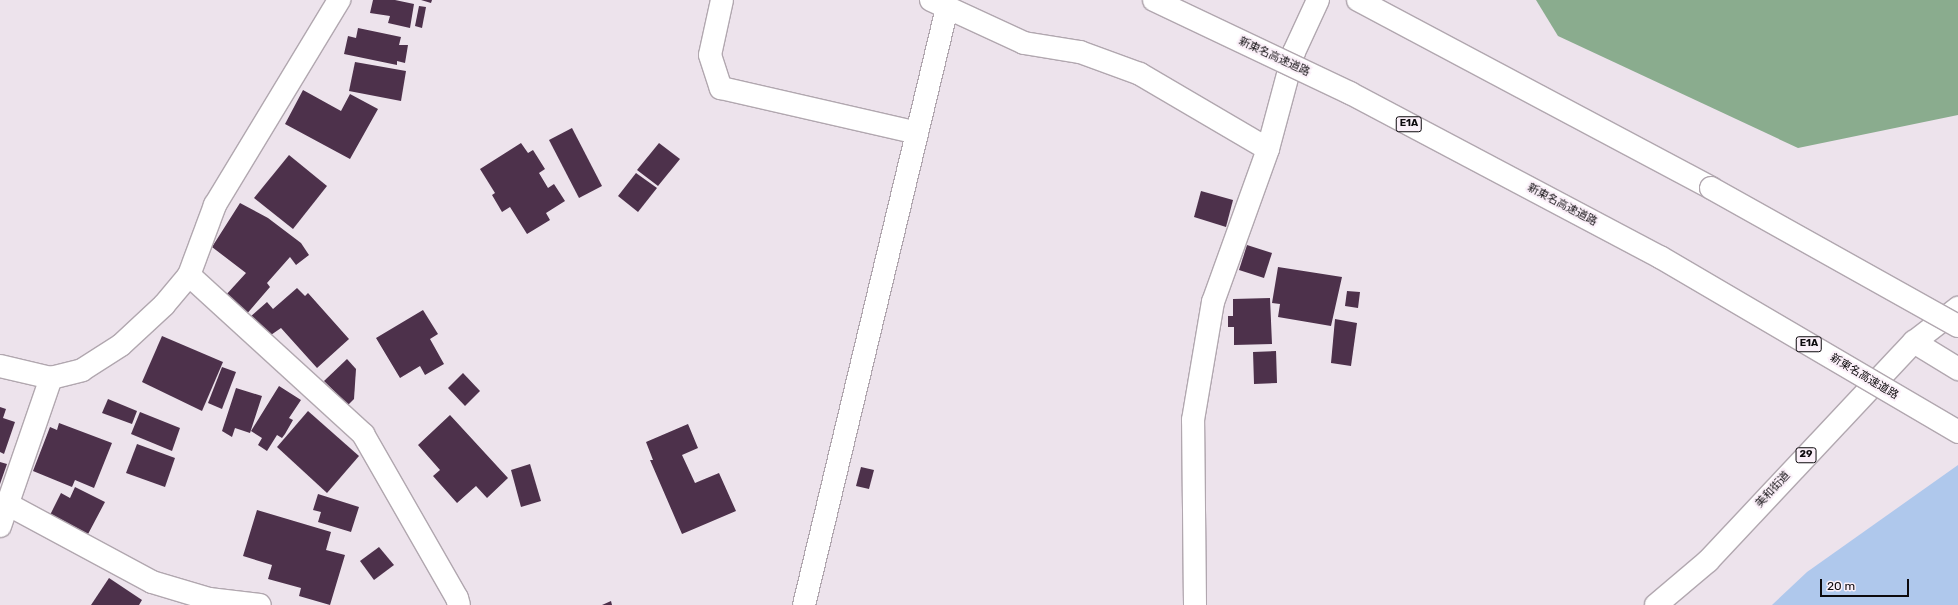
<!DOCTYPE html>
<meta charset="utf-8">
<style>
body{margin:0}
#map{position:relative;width:1958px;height:605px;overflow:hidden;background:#ede3ec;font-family:Rubik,"Noto Sans JP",sans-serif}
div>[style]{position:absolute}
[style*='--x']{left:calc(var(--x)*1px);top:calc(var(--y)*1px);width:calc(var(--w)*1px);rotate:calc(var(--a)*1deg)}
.forest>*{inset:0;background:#8aac8e}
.water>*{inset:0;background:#afc8ec}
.building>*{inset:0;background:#4d314b}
.roads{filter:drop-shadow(1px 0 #b1a7af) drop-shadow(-1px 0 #b1a7af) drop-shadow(0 1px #b1a7af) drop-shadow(0 -1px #b1a7af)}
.minor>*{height:22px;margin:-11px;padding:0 11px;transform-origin:11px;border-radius:11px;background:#fff}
.major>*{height:22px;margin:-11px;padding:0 11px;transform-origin:11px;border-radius:11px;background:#fff}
.highway>*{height:22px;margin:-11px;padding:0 11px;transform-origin:11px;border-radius:11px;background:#fff}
.bridges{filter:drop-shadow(1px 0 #b1a7af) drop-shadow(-1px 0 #b1a7af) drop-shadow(0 1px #b1a7af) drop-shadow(0 -1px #b1a7af)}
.highway-bridge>*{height:22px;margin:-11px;padding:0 11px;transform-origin:11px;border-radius:11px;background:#fff}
span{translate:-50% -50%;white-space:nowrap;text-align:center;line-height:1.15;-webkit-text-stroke:4px #fbf0f9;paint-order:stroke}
.shield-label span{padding:1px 3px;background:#fbf0f9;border:1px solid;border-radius:3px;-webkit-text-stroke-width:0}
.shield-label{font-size:10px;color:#0d0a0d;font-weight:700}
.street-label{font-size:11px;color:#0d0a0d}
.scale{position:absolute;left:1820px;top:579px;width:89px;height:18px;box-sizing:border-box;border:2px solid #0d0a0d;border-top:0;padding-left:5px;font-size:12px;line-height:14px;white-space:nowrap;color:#0d0a0d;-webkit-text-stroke:3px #fbf0f9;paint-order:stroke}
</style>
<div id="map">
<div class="forest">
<div style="clip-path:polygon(1536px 0,1958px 0,1958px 115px,1798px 148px,1558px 36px)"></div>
</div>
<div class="water">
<div style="clip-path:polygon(1958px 465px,1958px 605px,1772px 605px,1807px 572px)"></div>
</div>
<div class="building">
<div style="clip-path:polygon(373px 0,395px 0,414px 4px,410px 28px,388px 23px,390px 16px,370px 13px)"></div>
<div style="clip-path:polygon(421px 0,432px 0,431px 3px)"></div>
<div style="clip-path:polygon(419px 6px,426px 7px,422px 28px,415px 26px)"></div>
<div style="clip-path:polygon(358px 28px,401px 37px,399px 45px,408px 45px,405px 63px,397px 61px,397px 65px,344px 54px,348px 36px,356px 38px)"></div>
<div style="clip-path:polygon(355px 62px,406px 71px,401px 101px,349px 91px)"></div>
<div style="clip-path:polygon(303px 90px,341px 111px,350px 94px,378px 109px,350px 159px,285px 124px)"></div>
<div style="clip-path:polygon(572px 128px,602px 186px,579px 198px,549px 140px)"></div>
<div style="clip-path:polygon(521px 143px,528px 153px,533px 150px,545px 169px,539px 173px,548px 188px,554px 184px,565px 201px,546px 213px,550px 220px,527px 234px,510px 207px,502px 212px,492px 195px,495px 193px,480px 169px)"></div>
<div style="clip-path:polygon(659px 143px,680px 159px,658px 186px,637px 170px)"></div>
<div style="clip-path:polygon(289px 155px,327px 186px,293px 229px,254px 198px)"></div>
<div style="clip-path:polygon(636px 173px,657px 188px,638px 212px,618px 196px)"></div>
<div style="clip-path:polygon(1201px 191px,1233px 200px,1226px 227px,1194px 217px)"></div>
<div style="clip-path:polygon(240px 203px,268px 218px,301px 243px,309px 255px,296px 265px,290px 257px,267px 283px,270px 287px,245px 316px,225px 296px,246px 273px,212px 247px)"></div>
<div style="clip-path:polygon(1247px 245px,1272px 253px,1264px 278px,1239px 270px)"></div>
<div style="clip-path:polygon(1278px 267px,1342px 277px,1331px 326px,1278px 317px,1280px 304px,1272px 303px)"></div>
<div style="clip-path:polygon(297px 288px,305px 296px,308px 293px,349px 339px,317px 368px,281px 328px,268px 337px,250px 317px,267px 302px,273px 309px)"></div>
<div style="clip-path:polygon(1347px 291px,1360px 292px,1358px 308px,1345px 306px)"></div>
<div style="clip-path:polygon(1270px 298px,1272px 344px,1234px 345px,1234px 327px,1228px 327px,1228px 316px,1233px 316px,1233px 299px)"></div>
<div style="clip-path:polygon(423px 310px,438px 334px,430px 339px,444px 364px,425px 375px,420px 366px,400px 378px,376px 338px)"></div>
<div style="clip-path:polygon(1335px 319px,1357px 323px,1351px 366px,1331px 363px)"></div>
<div style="clip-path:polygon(162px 336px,223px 362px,202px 411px,142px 382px)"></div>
<div style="clip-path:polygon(1276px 351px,1277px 383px,1254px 384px,1253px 352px)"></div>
<div style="clip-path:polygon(347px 359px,356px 369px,354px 399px,348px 405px,324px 381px)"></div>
<div style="clip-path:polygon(222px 367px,236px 372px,222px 409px,208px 403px)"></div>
<div style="clip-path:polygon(463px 373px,480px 391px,465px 406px,448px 388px)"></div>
<div style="clip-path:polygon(279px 386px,301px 400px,289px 418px,293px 420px,285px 434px,282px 438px,277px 435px,267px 451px,258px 445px,262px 438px,251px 431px)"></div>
<div style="clip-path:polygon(236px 388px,262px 396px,250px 433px,235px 428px,232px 437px,222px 431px)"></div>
<div style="clip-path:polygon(108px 399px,137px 411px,132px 424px,102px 413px)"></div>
<div style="clip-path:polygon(0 407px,6px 409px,3px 418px,15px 422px,4px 454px,0 452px)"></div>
<div style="clip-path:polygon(308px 411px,359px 456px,327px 493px,277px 447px)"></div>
<div style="clip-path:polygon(140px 412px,180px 428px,172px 451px,131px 434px)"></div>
<div style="clip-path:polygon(450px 415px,508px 478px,487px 498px,476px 486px,457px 503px,433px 476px,440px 470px,418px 445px)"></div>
<div style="clip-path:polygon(59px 423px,112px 443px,94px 488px,75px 480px,72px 487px,33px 471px,50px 427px,57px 430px)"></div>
<div style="clip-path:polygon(688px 424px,698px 448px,682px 455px,695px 483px,719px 473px,736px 511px,682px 534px,650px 460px,653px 460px,646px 442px)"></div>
<div style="clip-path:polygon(137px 444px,175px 458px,165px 487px,126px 473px)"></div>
<div style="clip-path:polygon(0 462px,7px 464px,0 484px)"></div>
<div style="clip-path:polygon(530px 464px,541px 501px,521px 507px,511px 470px)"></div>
<div style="clip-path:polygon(861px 467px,874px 470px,869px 489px,856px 486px)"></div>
<div style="clip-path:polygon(75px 487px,105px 502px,87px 536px,49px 517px,61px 493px,70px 498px)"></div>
<div style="clip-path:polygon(318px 494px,359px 507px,351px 532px,318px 522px,321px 512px,313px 510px)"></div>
<div style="clip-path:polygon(257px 510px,331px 532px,326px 550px,345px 555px,330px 605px,299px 596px,301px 588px,268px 579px,272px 565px,243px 556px)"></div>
<div style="clip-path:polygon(379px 547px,394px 565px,374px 580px,360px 561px)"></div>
<div style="clip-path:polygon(109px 578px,142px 600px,139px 605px,91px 605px)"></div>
<div style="clip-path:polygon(611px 601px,612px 605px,602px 605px)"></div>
</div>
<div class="roads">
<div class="minor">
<div style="--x:722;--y:0;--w:56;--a:102.3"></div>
<div style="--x:710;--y:55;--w:35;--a:72"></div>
<div style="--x:721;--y:88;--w:201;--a:12.9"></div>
<div style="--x:931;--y:0;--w:102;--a:24.8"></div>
<div style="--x:1024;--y:43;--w:57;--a:9.1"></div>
<div style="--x:1080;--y:52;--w:64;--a:20.1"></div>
<div style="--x:1140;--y:74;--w:148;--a:30.4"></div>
<div style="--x:189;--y:275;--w:236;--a:42.4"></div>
<div style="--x:363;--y:434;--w:189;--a:60.2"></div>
<div style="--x:457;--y:598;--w:7;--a:74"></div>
<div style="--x:0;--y:366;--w:52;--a:13.2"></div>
<div style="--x:51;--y:378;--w:32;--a:-14"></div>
<div style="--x:82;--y:370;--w:46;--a:-32.7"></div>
<div style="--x:121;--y:345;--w:59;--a:-42.9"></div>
<div style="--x:164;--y:305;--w:39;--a:-50"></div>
<div style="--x:189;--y:275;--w:75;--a:-69.6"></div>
<div style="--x:215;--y:205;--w:240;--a:-58.8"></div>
<div style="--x:9;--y:505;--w:162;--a:28.3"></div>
<div style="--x:152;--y:582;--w:59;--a:16.6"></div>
<div style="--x:209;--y:599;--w:51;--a:6.7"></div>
<div style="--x:0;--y:526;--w:157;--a:-71"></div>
<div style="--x:804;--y:605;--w:614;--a:-76.53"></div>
<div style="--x:1195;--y:605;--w:185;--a:-90.6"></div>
<div style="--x:1193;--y:420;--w:120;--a:-80.4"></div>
<div style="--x:1213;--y:302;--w:163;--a:-70.2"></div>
<div style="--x:1268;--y:149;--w:100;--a:-75"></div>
<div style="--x:1294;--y:52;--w:57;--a:-65.2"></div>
</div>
<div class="major">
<div style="--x:1914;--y:342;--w:52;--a:31.5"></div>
<div style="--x:1656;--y:605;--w:68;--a:-40.2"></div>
<div style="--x:1708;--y:561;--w:301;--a:-46.8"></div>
<div style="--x:1914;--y:342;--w:56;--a:-37.7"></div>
</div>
<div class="highway">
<div style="--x:1358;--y:0;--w:400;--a:28"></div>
</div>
</div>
<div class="bridges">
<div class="highway-bridge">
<div style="--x:1154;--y:0;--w:217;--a:25.4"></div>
<div style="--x:1350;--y:93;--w:351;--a:27.9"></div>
<div style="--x:1660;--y:257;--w:346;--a:30.4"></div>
<div style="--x:1711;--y:188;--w:283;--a:29.2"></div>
</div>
</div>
<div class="shield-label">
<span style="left:1409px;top:124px">E1A</span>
<span style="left:1809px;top:344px">E1A</span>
<span style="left:1806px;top:455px">29</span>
</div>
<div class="street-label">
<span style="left:1274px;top:57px;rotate:25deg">新東名高速道路</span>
<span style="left:1562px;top:205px;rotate:28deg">新東名高速道路</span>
<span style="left:1864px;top:377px;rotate:31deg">新東名高速道路</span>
<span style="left:1773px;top:490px;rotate:-47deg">美和街道</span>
</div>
<div class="scale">20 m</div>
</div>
